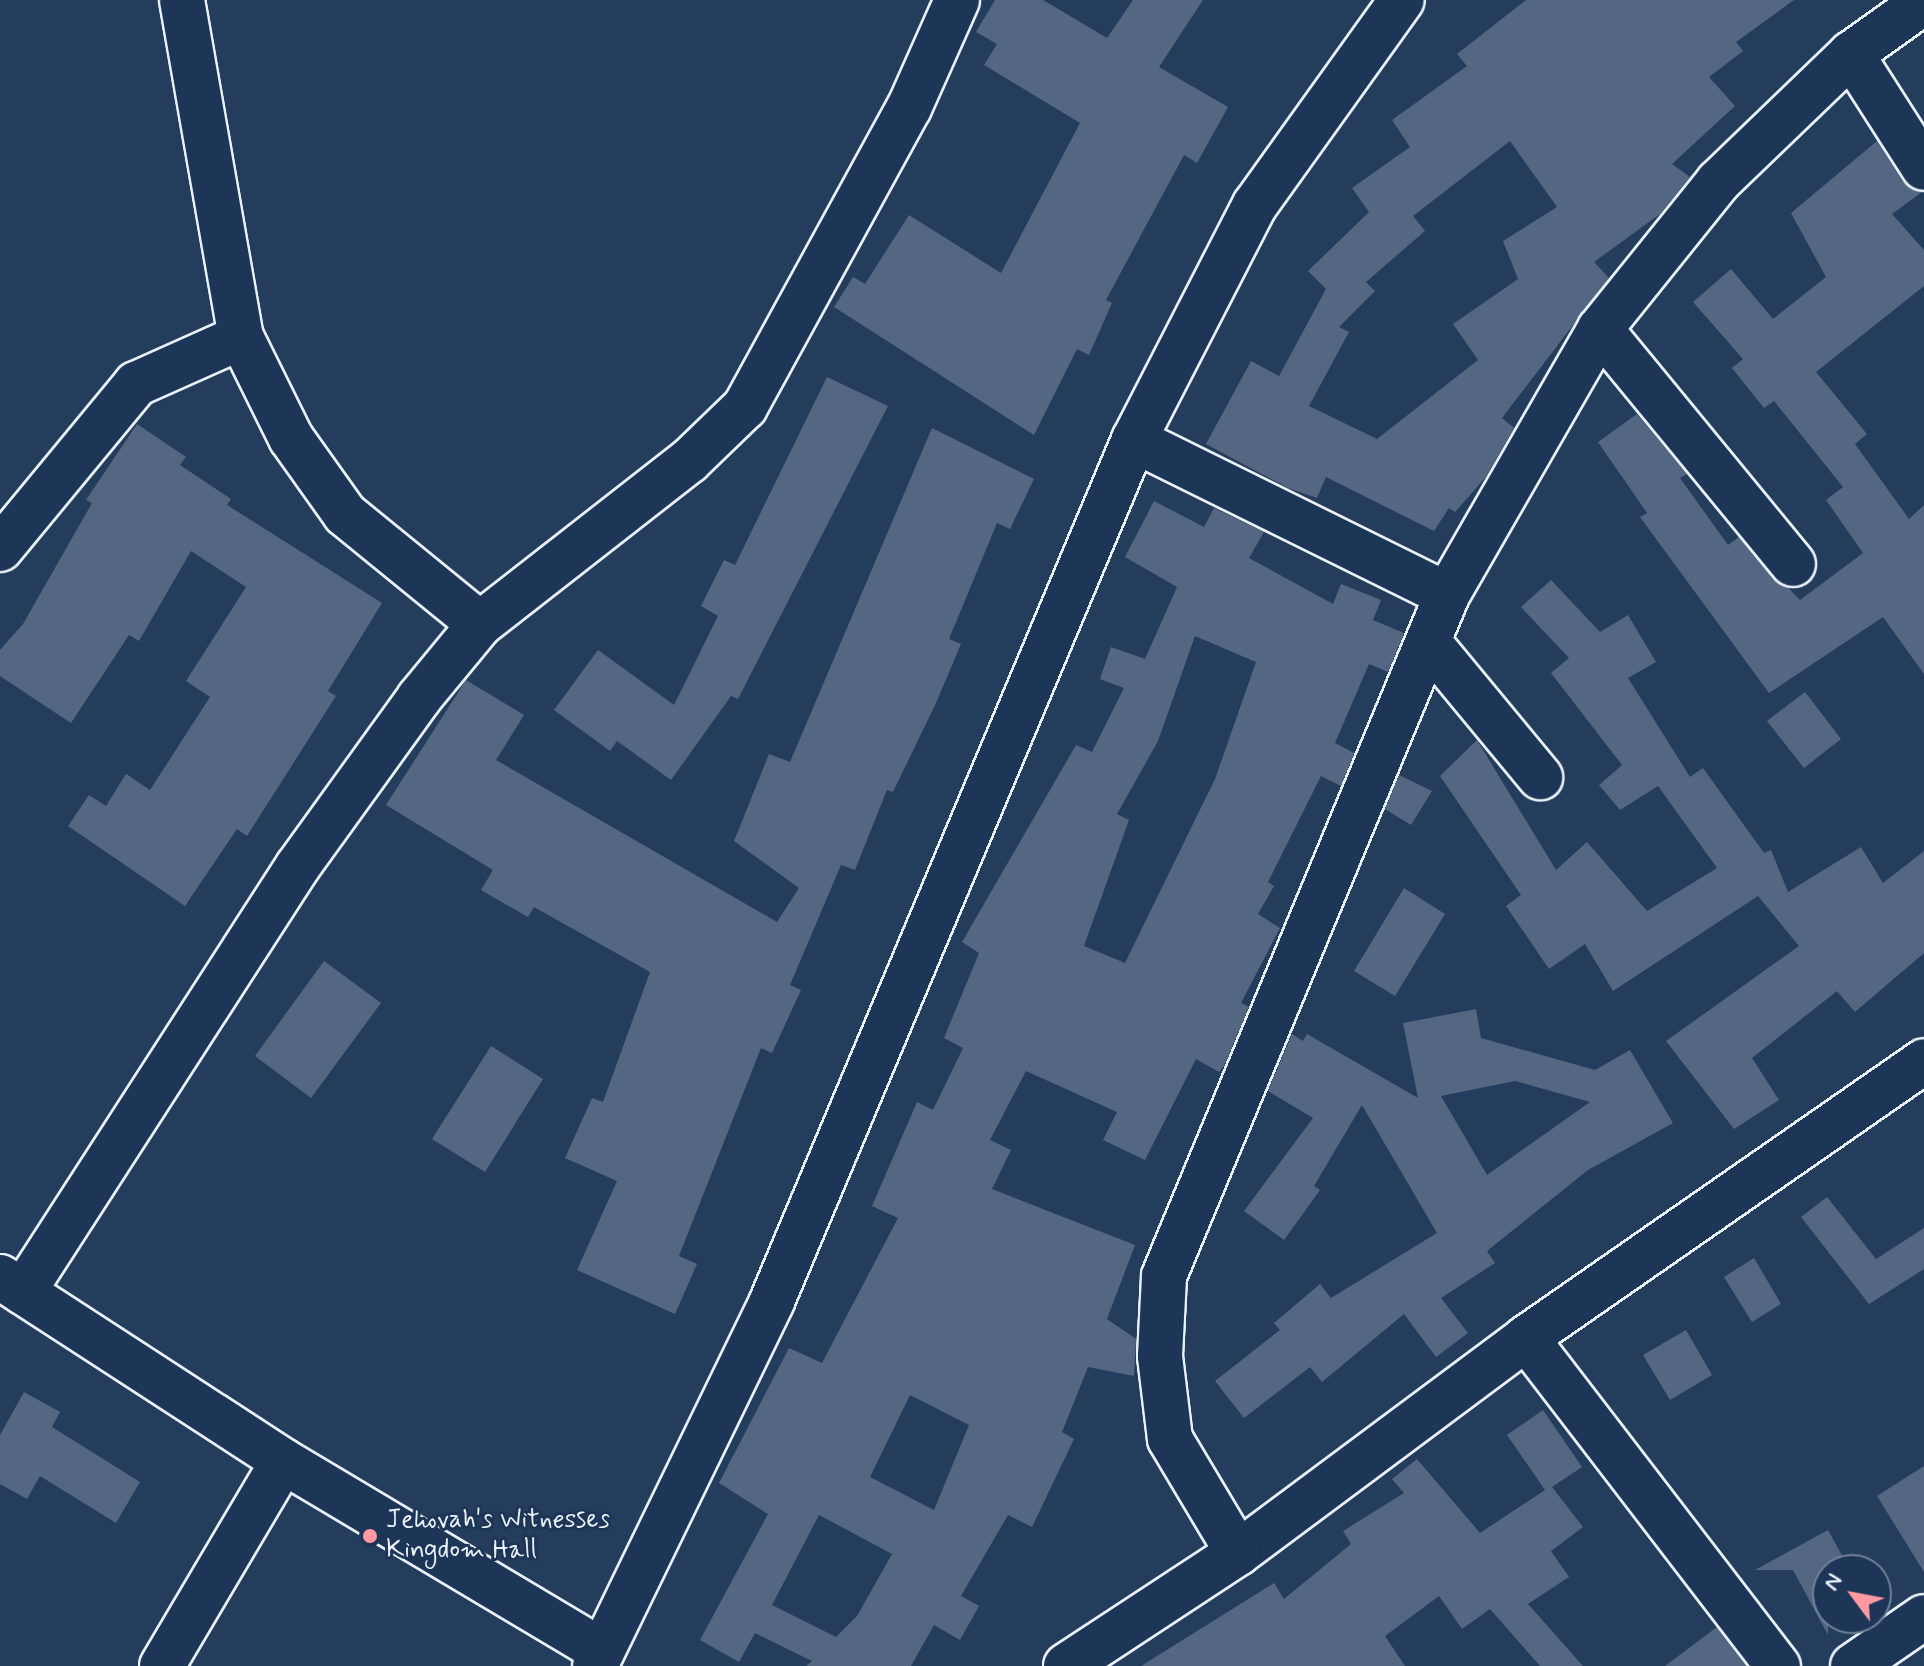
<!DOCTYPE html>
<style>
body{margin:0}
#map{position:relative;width:1924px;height:1666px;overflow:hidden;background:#253d5d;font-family:Mynerve,sans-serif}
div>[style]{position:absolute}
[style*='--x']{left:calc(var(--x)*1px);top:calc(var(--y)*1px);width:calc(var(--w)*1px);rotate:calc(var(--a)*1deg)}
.building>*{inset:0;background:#536782}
.roads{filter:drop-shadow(2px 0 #e8f1f8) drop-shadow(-2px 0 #e8f1f8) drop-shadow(0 2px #e8f1f8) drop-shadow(0 -2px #e8f1f8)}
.minor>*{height:44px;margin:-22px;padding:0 22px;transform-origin:22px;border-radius:22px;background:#1d3557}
.dots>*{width:22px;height:22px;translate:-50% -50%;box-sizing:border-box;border:4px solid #1d3557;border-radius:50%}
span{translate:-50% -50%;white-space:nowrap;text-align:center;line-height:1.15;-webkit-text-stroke:6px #1d3557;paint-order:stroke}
.poi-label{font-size:26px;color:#e8f1f8}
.left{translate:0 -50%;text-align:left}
.north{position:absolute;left:1812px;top:1554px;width:80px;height:80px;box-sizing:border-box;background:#1d3557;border:2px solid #6e8097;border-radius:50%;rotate:302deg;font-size:22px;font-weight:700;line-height:32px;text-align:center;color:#e8f1f8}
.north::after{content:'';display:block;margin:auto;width:28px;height:36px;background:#ff9aa2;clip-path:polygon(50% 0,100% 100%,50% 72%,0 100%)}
</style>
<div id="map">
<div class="building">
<div style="clip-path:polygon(995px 0,1043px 0,1107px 38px,1133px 0,1203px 0,1159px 67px,1228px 107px,1197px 163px,1184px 155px,1106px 300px,1112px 303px,1089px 355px,1077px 349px,1034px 435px,834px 307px,853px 277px,865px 284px,909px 215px,1001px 273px,1080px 123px,984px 65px,997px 44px,976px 32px)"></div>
<div style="clip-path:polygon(evenodd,1526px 0,1794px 0,1736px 42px,1743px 51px,1709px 77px,1735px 106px,1672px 164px,1690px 177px,1660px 214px,1594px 262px,1609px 278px,1502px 418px,1514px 428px,1485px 478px,1455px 512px,1449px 508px,1434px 531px,1326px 477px,1317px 498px,1288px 488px,1206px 444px,1251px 361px,1279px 376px,1326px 289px,1308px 271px,1369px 212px,1352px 188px,1410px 147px,1392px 120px,1467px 66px,1457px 54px,1526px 0,1510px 141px,1557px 207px,1503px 241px,1518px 279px,1453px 324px,1478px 360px,1377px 439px,1309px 406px,1349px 332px,1339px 327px,1375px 291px,1366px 282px,1425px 231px,1413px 216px,1510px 141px)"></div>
<div style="clip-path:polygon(1877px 141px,1903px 182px,1922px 192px,1892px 214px,1924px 250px,1924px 286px,1816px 372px,1867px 434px,1855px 444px,1909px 519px,1924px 505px,1924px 674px,1883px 617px,1769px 693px,1640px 517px,1647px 513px,1598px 442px,1637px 414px,1687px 474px,1680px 478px,1728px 545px,1739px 537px,1800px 600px,1863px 553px,1826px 500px,1843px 487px,1774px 401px,1764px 408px,1732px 368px,1743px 359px,1693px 302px,1731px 269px,1773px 319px,1826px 277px,1791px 213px)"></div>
<div style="clip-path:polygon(827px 377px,888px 406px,738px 699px,731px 696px,671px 780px,617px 741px,610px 751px,554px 710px,598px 650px,674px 705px,718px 616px,701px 606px,724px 560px,735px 565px)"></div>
<div style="clip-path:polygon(137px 424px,186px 457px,180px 465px,231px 499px,227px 505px,382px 603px,328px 691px,336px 696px,247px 836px,237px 829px,185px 906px,68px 826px,89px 795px,106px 806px,126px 774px,150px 790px,210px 697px,186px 681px,246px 587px,191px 551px,139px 641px,129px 635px,71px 723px,0 676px,0 650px,23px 624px,92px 503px,86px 500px)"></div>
<div style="clip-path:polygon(932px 428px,1034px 479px,1010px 529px,997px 523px,949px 639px,961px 644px,936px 703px,893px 792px,887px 790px,855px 870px,841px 865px,790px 985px,801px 990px,772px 1053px,761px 1048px,679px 1256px,697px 1264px,675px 1314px,577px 1270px,617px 1181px,565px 1158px,592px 1098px,603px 1102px,650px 972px,534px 907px,528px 917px,481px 890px,493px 870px,386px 805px,466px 680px,524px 715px,496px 760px,777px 922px,799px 888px,734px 841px,769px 754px,790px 762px)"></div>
<div style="clip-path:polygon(evenodd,1154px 501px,1204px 527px,1214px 508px,1264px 532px,1249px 558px,1333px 604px,1341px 584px,1381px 600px,1373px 620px,1404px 633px,1388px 672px,1369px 664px,1335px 743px,1354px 753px,1341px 786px,1321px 776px,1268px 882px,1274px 886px,1258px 914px,1280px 928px,1241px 1003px,1249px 1007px,1224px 1066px,1219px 1072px,1196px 1059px,1145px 1160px,1103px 1140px,1117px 1112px,1026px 1071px,990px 1140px,1011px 1150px,992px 1189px,1135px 1245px,1107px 1319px,1136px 1339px,1134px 1376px,1088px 1367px,1062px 1432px,1074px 1439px,1032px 1527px,1008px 1515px,961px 1596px,979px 1606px,960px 1640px,934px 1625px,911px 1666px,806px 1666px,812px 1661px,755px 1633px,739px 1662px,700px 1640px,768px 1514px,719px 1483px,789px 1348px,822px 1363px,898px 1218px,872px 1206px,917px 1102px,933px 1110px,963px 1048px,944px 1038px,979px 953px,962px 942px,1076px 745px,1092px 752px,1124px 688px,1100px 679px,1111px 647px,1145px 659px,1177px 587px,1125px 557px,1154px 501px,1195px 636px,1256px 662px,1215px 779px,1125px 963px,1084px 946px,1129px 820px,1117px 814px,1158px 741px,1195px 636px,1154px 501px,910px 1395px,969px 1425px,934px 1510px,870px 1477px,910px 1395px,1154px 501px,819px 1515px,892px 1554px,857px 1616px,836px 1637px,772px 1605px,819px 1515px)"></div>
<div style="clip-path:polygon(1551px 580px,1600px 632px,1628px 615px,1656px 662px,1628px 678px,1690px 777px,1703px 768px,1764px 853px,1771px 850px,1788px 892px,1861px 847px,1883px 883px,1924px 851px,1924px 953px,1855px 1012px,1837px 991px,1752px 1058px,1779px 1100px,1734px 1129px,1666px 1041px,1799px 946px,1758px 896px,1613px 991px,1585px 944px,1549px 969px,1506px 906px,1521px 895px,1440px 776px,1477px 740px,1556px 870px,1587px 842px,1647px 911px,1717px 868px,1658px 786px,1620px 810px,1599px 785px,1622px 765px,1551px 673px,1569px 658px,1521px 607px)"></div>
<div style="clip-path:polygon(1805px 692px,1841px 739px,1804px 768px,1767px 721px)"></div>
<div style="clip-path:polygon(1399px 775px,1432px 791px,1411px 825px,1385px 809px)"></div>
<div style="clip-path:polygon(1404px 888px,1445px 914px,1395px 996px,1354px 971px)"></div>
<div style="clip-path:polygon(324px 961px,381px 1003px,311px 1098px,255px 1056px)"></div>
<div style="clip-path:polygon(evenodd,1476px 1009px,1481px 1038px,1595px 1070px,1630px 1050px,1673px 1123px,1588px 1170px,1487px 1251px,1495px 1263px,1441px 1298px,1468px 1333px,1436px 1357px,1404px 1314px,1322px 1382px,1310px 1367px,1244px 1418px,1215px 1381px,1280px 1330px,1274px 1323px,1320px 1284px,1331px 1298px,1437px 1233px,1362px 1105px,1314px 1186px,1320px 1190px,1284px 1240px,1244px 1211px,1313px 1118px,1268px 1091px,1292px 1034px,1303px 1041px,1307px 1034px,1418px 1098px,1403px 1023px,1476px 1009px,1515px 1081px,1590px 1102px,1487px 1175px,1441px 1096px,1515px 1081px)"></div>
<div style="clip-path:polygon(491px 1046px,543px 1079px,485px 1172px,432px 1139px)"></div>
<div style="clip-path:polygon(1827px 1197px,1876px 1259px,1924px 1228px,1924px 1269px,1869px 1304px,1801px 1217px)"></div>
<div style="clip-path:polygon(1754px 1258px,1781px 1304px,1752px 1322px,1724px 1277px)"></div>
<div style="clip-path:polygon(1686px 1330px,1712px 1375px,1670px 1400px,1643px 1355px)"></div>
<div style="clip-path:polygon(24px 1392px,60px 1412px,52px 1427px,140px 1482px,116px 1523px,40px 1476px,27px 1499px,0 1484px,0 1435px)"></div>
<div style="clip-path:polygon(1543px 1410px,1582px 1467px,1552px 1487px,1583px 1527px,1551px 1551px,1569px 1577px,1528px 1604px,1583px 1666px,1540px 1666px,1490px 1609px,1462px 1629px,1439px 1596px,1385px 1636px,1405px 1666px,1141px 1666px,1274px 1583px,1284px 1599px,1351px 1544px,1343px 1531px,1404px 1493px,1392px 1479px,1417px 1459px,1480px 1533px,1545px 1490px,1507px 1435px)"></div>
<div style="clip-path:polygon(1924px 1466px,1924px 1572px,1877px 1496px)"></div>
<div style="clip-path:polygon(1828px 1530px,1850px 1570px,1828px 1570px,1828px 1635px,1793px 1570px,1755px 1570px)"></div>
<div style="clip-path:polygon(1717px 1627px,1746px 1666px,1665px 1666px)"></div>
</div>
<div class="roads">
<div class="minor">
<div style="--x:182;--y:0;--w:342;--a:80.1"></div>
<div style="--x:241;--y:337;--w:113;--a:63.7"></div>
<div style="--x:291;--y:438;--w:93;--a:54.6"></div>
<div style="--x:345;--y:514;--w:174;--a:39.2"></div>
<div style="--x:1851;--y:54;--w:135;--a:57.4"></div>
<div style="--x:1600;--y:329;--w:304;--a:50.6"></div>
<div style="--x:1134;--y:440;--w:349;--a:26.3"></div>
<div style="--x:0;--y:549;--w:214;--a:-50.5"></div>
<div style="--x:136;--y:384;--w:115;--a:-24.1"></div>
<div style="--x:1430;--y:644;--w:173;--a:50.4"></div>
<div style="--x:0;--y:1277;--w:338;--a:33"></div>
<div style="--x:283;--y:1461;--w:371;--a:30.8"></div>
<div style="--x:23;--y:1292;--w:507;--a:-57.16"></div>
<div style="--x:298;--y:866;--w:207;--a:-54.2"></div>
<div style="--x:419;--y:698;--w:96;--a:-50.5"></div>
<div style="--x:480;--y:624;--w:265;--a:-38"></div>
<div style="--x:689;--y:461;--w:78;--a:-44"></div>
<div style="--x:745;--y:407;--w:341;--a:-61.3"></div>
<div style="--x:909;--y:108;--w:118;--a:-66"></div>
<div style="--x:1526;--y:1338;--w:414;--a:52.5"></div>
<div style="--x:1238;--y:1553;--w:359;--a:-36.7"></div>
<div style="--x:1526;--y:1338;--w:485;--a:-34.8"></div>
<div style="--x:162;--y:1666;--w:238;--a:-59.4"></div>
<div style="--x:595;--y:1666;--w:406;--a:-64.1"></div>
<div style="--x:772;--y:1301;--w:934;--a:-67.2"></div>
<div style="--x:1134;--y:440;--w:264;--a:-62.8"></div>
<div style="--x:1255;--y:205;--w:252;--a:-54.4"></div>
<div style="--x:1066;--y:1666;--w:206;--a:-33.3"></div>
<div style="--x:1238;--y:1553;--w:133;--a:-120.8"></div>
<div style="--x:1170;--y:1439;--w:84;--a:-96.9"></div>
<div style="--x:1160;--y:1356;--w:80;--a:-87.1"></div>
<div style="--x:1164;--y:1276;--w:737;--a:-67.43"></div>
<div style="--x:1447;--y:595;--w:307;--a:-60.1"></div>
<div style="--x:1600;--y:329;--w:189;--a:-51.2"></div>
<div style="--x:1718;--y:182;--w:185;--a:-43.9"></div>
<div style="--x:1851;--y:54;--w:90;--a:-35.5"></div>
<div style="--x:1853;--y:1666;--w:86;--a:-34.6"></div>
</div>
</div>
<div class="dots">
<div style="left:370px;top:1536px;background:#ff9aa2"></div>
</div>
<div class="poi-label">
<span class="left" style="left:386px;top:1536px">Jehovah's Witnesses<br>Kingdom Hall</span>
</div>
<div class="north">N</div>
</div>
